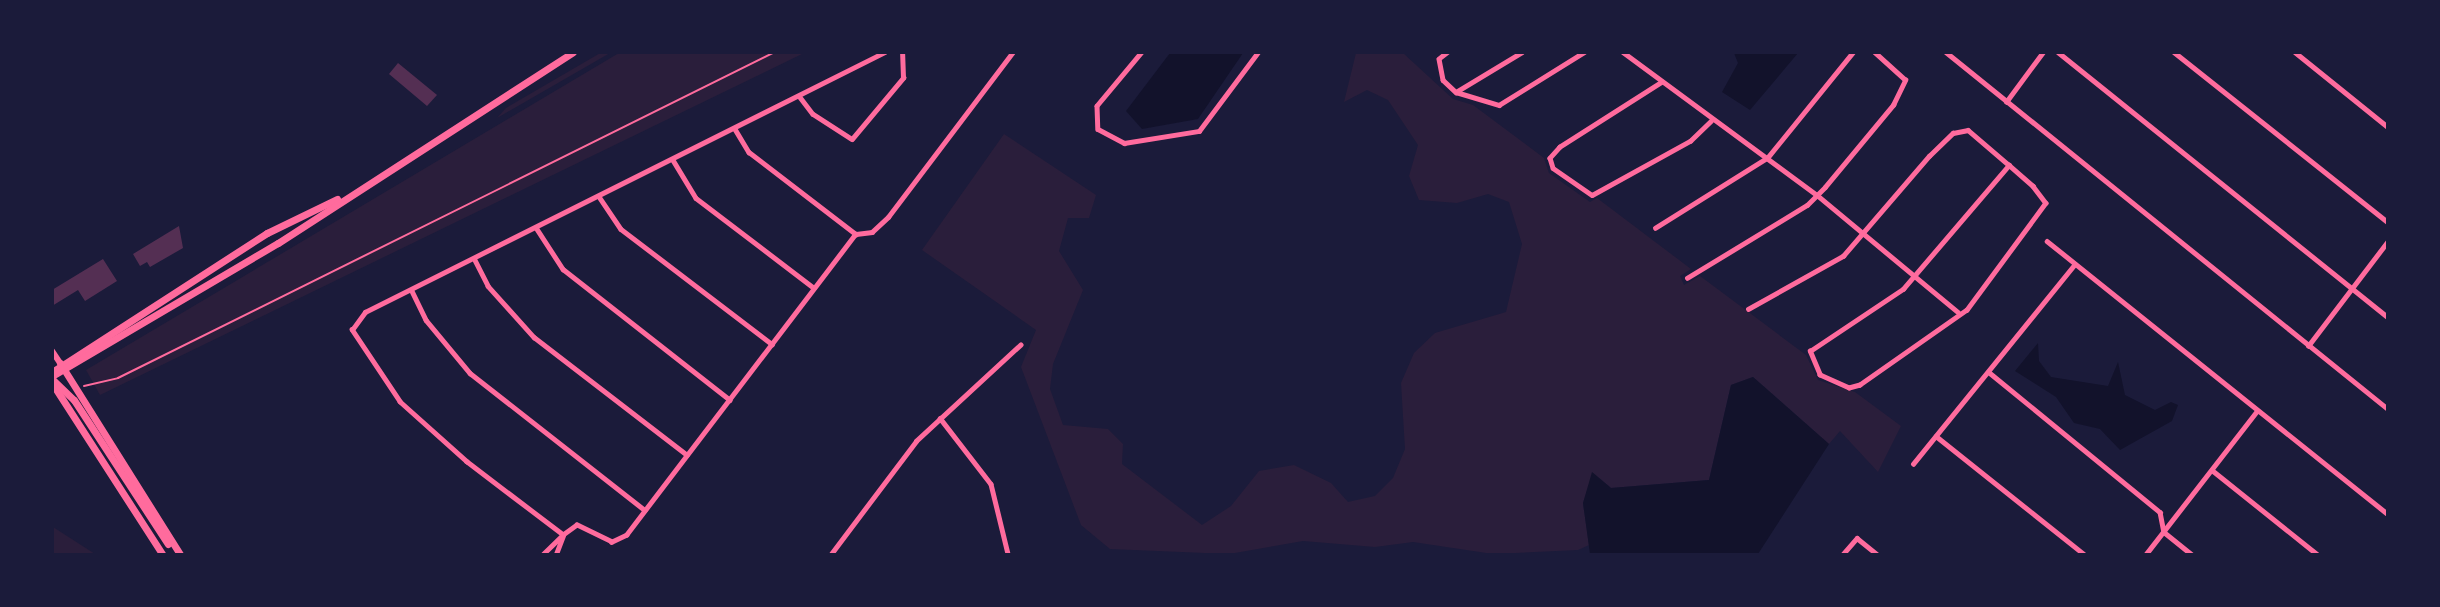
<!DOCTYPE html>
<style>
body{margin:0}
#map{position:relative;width:2440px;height:607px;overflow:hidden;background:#1b1b3a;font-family:Arial,sans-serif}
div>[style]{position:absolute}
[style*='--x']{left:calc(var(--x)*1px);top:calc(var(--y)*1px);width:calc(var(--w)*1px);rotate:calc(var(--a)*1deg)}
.green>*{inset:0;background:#2a1e3b}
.water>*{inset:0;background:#12122b}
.building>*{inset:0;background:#542f53}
.path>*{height:2px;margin:-1px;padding:0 1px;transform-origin:1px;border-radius:1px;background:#ff6b9d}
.minor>*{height:4.5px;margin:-2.25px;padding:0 2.25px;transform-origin:2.25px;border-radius:2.25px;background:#ff6b9d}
.tertiary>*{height:6px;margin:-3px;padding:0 3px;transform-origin:3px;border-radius:3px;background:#ff6b9d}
.secondary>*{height:7px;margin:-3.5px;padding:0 3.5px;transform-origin:3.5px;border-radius:3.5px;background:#ff6b9d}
span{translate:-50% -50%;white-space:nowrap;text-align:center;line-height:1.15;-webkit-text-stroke:6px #1b1b3a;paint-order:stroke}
.frame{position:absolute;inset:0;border:54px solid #1b1b3a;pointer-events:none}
</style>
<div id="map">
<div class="green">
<div style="clip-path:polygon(602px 52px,610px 53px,497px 118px,506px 108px)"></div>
<div style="clip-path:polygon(619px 53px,804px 53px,100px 395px,86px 370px)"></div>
<div style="clip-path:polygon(1356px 53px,1403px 53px,1453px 99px,1473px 105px,1544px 158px,1549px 173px,1590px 202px,1597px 198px,1691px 269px,1680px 276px,1684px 285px,1700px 276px,1806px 355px,1818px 380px,1855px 392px,1901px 426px,1878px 472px,1840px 431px,1829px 444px,1753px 377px,1731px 385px,1709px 480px,1611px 488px,1593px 473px,1583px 503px,1589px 545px,1578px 550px,1493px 554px,1413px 542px,1375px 547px,1303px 541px,1229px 554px,1110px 549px,1081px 525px,1021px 367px,1036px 330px,922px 250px,1004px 134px,1096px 195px,1089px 218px,1068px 218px,1059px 251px,1083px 290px,1053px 364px,1050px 389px,1063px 425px,1108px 429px,1123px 444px,1122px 464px,1202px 525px,1231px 506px,1259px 471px,1294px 465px,1331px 483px,1348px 502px,1375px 496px,1393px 478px,1405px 449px,1401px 383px,1414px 353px,1435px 333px,1506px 312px,1522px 244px,1509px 202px,1488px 194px,1457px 203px,1419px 200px,1409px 176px,1418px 145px,1388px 100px,1367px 90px,1344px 102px)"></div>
<div style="clip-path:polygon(52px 527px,53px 527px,95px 554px,53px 554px)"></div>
</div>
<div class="water">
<div style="clip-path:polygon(1170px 53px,1243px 53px,1198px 119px,1142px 129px,1126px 111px)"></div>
<div style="clip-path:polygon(1734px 53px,1798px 53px,1750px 110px,1722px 92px,1738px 63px)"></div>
<div style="clip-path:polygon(2038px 343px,2039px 361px,2051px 377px,2108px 386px,2118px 362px,2125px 395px,2155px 410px,2171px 402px,2178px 405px,2172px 421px,2120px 450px,2100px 429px,2074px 423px,2056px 397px,2015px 371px)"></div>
<div style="clip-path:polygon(1753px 377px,1829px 444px,1758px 554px,1590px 554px,1583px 503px,1592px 472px,1611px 488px,1709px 480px,1731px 385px)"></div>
</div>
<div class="building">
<div style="clip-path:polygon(398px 63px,437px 95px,427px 106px,389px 74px)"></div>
<div style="clip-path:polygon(179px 226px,183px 248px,150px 267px,147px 262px,140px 266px,133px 254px)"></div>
<div style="clip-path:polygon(103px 259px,117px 281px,85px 301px,78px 290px,52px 306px,52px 290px)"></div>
</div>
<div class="path">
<div style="--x:84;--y:386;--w:35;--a:-13"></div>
<div style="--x:118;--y:378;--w:733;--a:-26.39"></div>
</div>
<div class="minor">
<div style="--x:1142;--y:52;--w:70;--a:129.8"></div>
<div style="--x:1097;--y:106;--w:23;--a:88"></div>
<div style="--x:1098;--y:129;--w:30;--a:28"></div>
<div style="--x:1124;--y:143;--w:76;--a:-9.1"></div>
<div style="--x:1199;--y:131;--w:99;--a:-53.2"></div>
<div style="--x:1448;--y:52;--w:11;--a:142"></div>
<div style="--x:1439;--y:59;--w:21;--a:79"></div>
<div style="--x:1443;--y:80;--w:18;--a:43"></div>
<div style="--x:1456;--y:92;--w:45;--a:16.8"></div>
<div style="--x:1499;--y:105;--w:100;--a:-31.9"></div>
<div style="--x:1623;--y:52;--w:241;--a:36.4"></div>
<div style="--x:1817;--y:195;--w:183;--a:39.7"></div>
<div style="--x:1946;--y:52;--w:568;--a:38.93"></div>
<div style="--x:2058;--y:52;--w:423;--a:38.8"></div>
<div style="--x:2174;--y:52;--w:273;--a:38.5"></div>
<div style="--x:2295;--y:52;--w:119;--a:38.9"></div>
<div style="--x:1662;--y:82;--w:121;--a:147.5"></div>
<div style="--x:1560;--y:147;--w:15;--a:132"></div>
<div style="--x:1550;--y:158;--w:10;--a:73"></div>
<div style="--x:1553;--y:168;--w:47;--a:34.7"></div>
<div style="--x:1592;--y:195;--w:112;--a:-28.9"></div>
<div style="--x:1690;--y:141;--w:29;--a:-44"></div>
<div style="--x:1456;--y:92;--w:77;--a:-31.2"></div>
<div style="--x:800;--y:97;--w:21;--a:53"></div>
<div style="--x:813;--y:114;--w:46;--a:32.7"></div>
<div style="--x:852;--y:139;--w:80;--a:-50.1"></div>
<div style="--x:903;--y:78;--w:26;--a:-92"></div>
<div style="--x:2006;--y:102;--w:62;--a:-53.5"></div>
<div style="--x:735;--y:129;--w:27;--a:59"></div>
<div style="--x:749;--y:152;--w:135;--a:37.5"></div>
<div style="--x:673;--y:160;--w:44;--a:58.8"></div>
<div style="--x:696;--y:198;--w:148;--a:37.3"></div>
<div style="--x:600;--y:198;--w:37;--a:56"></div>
<div style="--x:621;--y:229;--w:190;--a:37.3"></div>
<div style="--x:1655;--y:228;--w:133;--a:-32.1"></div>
<div style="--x:1768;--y:157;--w:135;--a:-51"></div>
<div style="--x:537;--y:229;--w:48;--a:57"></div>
<div style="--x:563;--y:269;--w:212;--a:38.1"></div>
<div style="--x:856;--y:234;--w:378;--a:127.3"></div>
<div style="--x:627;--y:535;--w:17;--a:155"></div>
<div style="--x:612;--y:542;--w:39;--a:-154"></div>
<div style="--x:577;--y:525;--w:17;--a:144"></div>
<div style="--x:563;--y:535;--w:121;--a:-142.8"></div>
<div style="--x:467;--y:462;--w:90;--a:-138.2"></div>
<div style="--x:400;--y:402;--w:87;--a:-123.7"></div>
<div style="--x:352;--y:330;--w:22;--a:-54"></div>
<div style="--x:365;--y:312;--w:581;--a:-26.57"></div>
<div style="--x:856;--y:234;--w:16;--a:-7"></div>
<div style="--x:872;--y:232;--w:22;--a:-43"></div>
<div style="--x:888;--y:217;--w:207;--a:-52.9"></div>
<div style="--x:2047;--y:241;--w:437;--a:38.7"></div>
<div style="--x:475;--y:260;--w:29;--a:63"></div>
<div style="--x:488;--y:286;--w:69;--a:48"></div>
<div style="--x:534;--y:337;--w:193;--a:37.6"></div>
<div style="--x:1687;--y:278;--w:140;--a:-31.3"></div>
<div style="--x:1807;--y:205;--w:25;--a:-45"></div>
<div style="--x:1825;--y:187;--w:107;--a:-50.3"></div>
<div style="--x:1893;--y:105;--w:28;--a:-64"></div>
<div style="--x:1905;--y:80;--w:42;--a:-137.9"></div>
<div style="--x:412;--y:291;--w:32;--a:64"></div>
<div style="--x:426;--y:320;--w:69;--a:50.3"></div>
<div style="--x:470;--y:373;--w:222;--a:38.1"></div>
<div style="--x:1748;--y:309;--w:109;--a:-29.2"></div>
<div style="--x:1843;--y:256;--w:132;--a:-49.3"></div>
<div style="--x:1929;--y:156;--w:33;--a:-44"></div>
<div style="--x:1953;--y:133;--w:15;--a:-11"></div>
<div style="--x:1968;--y:130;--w:54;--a:40.5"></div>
<div style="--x:2009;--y:165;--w:32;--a:41"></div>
<div style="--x:2033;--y:186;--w:21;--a:53"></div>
<div style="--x:2046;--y:203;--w:133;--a:126.4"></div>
<div style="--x:1967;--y:310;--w:131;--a:145"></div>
<div style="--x:1860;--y:385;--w:11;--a:165"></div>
<div style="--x:1849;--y:388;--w:32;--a:-156"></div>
<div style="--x:1820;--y:375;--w:26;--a:-113"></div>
<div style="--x:1810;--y:351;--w:112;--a:-33.7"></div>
<div style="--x:1903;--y:289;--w:163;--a:-49.5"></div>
<div style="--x:2308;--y:346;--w:132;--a:-52.7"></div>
<div style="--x:1990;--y:373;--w:220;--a:39.3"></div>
<div style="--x:2160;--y:512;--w:20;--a:79"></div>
<div style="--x:2164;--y:532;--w:35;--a:39"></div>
<div style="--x:940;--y:418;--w:83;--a:52.3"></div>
<div style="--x:991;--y:484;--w:72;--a:76.3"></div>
<div style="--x:1936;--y:436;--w:189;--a:38.6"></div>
<div style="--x:1913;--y:464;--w:257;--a:-51"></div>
<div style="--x:2212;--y:470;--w:134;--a:38.7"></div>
<div style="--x:543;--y:554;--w:28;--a:-44"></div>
<div style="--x:556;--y:554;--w:19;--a:-69"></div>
<div style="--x:831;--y:554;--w:141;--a:-53"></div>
<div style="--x:916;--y:441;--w:142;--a:-42.7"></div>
<div style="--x:1843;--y:554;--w:21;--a:-49"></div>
<div style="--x:1857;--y:538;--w:26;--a:39"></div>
<div style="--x:2146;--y:554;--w:181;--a:-52.2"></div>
</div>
<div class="tertiary">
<div style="--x:52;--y:351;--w:14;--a:56"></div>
</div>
<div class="secondary">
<div style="--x:60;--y:363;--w:226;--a:57.9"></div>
<div style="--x:52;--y:372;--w:256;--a:-32.9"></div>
<div style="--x:267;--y:233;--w:78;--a:-25.9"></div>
<div style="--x:52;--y:376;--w:262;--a:-30.5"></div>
<div style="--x:278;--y:243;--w:351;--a:-32.9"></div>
<div style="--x:52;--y:379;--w:30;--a:44"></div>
<div style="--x:74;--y:400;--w:172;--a:56.9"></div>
<div style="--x:52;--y:383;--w:203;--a:57.2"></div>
</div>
<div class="frame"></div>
</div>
